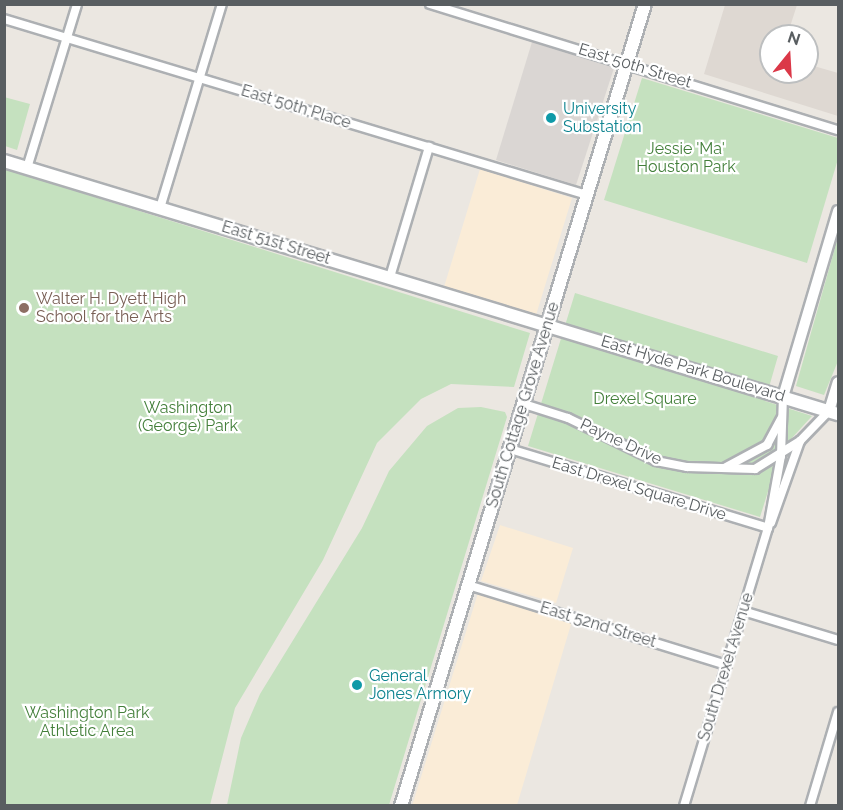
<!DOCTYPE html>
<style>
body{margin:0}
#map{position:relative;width:843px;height:810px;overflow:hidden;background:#ebe7e1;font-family:Raleway,sans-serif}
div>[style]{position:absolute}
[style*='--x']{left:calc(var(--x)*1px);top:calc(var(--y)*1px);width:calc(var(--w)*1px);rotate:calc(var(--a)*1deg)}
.commercial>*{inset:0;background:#faecd7}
.industrial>*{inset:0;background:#dad6d3}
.education>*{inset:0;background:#ded8d2}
.green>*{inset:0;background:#c5e1bf}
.roads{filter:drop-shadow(2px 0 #adb0b3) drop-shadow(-2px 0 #adb0b3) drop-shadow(0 2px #adb0b3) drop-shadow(0 -2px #adb0b3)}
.minor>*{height:8px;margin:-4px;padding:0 4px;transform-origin:4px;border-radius:4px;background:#fff}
.tertiary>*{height:10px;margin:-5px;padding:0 5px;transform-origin:5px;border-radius:5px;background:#fff}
.secondary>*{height:12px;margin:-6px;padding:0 6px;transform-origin:6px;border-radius:6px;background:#fff}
.dots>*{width:16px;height:16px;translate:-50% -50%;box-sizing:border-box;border:3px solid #fff;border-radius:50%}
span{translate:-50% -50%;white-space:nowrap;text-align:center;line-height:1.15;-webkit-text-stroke:4.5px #fff;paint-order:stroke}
.street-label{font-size:16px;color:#595e61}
.culture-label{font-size:16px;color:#0d838f}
.left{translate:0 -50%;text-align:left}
.park-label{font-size:16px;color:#437f3a}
.education-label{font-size:16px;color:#785e54}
.frame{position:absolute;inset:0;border:6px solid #595e61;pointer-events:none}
.north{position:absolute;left:759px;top:24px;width:60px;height:60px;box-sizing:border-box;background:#fff;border:2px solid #bdbfc0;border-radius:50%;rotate:18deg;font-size:16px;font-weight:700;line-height:24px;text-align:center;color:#595e61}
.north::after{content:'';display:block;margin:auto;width:21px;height:27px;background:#db3848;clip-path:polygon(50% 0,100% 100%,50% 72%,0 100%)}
</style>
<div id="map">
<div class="commercial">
<div style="clip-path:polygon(480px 169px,572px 198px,536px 315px,444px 287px)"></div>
<div style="clip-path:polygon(500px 525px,573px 548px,556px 603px,481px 581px)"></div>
<div style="clip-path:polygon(478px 593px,572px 621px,517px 805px,412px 806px)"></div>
</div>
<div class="industrial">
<div style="clip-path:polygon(532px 42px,614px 68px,576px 185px,496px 160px)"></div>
</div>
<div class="education">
<div style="clip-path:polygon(725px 5px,797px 5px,787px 36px,771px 36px,771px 72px,807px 72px,807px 64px,838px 73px,838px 116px,704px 74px)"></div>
</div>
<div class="green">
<div style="clip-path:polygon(642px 78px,838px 138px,838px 159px,807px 263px,604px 200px)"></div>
<div style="clip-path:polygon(4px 97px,30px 104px,17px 150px,5px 146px)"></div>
<div style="clip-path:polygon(5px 169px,530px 333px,514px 387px,451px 384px,421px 399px,377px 443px,323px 560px,235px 708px,210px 805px,5px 805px)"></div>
<div style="clip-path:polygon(838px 237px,838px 361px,824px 395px,796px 386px)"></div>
<div style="clip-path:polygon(575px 293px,778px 356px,765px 401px,812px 416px,781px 450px,760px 517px,528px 446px)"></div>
<div style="clip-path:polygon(481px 407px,505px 412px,507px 417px,389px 805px,227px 805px,241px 738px,260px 694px,362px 528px,389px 471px,427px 426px,458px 408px)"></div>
</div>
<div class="roads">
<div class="minor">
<div style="--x:430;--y:4;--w:427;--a:17.2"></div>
<div style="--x:4;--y:19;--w:609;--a:16.8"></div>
<div style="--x:27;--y:168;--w:171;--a:-73"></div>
<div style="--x:160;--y:208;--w:213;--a:-73.1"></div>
<div style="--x:390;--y:277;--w:136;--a:-73.3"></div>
<div style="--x:524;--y:404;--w:46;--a:17.7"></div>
<div style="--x:568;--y:418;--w:98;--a:26"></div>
<div style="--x:656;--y:461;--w:32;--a:11"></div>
<div style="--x:687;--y:467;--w:68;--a:1.7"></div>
<div style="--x:755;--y:469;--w:53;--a:-31.9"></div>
<div style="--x:510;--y:449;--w:270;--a:17"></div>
<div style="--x:726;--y:467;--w:47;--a:-28.2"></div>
<div style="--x:767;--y:445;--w:30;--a:-62"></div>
<div style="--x:771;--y:523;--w:87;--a:-70.5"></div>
<div style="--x:800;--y:441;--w:42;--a:-46"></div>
<div style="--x:468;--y:585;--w:271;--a:17.2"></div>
<div style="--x:743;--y:611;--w:99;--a:17"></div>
<div style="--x:684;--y:806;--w:290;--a:-73.2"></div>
<div style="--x:768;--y:528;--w:73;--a:-79.8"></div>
<div style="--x:781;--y:456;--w:59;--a:-88.1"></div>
<div style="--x:810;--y:806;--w:98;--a:-73.4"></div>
</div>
<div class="tertiary">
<div style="--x:783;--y:397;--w:194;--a:-73.5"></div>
<div style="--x:829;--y:411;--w:30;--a:-73"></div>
</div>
<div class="secondary">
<div style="--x:4;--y:161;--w:872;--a:16.88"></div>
<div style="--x:401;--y:806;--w:838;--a:-73.08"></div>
</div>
</div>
<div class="dots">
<div style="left:551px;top:118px;background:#0f9aa8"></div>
<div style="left:24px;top:308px;background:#8d6e63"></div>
<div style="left:357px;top:685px;background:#0f9aa8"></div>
</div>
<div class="street-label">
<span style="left:635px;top:66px;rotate:17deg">East 50th Street</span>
<span style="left:296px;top:107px;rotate:17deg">East 50th Place</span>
<span style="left:276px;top:243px;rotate:17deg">East 51st Street</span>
<span style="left:693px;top:369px;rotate:17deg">East Hyde Park Boulevard</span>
<span style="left:523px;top:405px;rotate:-73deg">South Cottage Grove Avenue</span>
<span style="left:621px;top:442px;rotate:25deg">Payne Drive</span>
<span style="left:639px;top:489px;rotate:17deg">East Drexel Square Drive</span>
<span style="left:598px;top:625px;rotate:17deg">East 52nd Street</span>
<span style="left:726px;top:667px;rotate:-73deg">South Drexel Avenue</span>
</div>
<div class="culture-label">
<span class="left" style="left:563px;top:118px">University<br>Substation</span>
<span class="left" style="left:369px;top:685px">General<br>Jones Armory</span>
</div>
<div class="park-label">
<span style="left:686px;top:158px">Jessie 'Ma'<br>Houston Park</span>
<span style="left:645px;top:399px">Drexel Square</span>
<span style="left:188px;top:417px">Washington<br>(George) Park</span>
<span style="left:87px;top:722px">Washington Park<br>Athletic Area</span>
</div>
<div class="education-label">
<span class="left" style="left:36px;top:308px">Walter H. Dyett High<br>School for the Arts</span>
</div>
<div class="frame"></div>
<div class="north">N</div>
</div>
